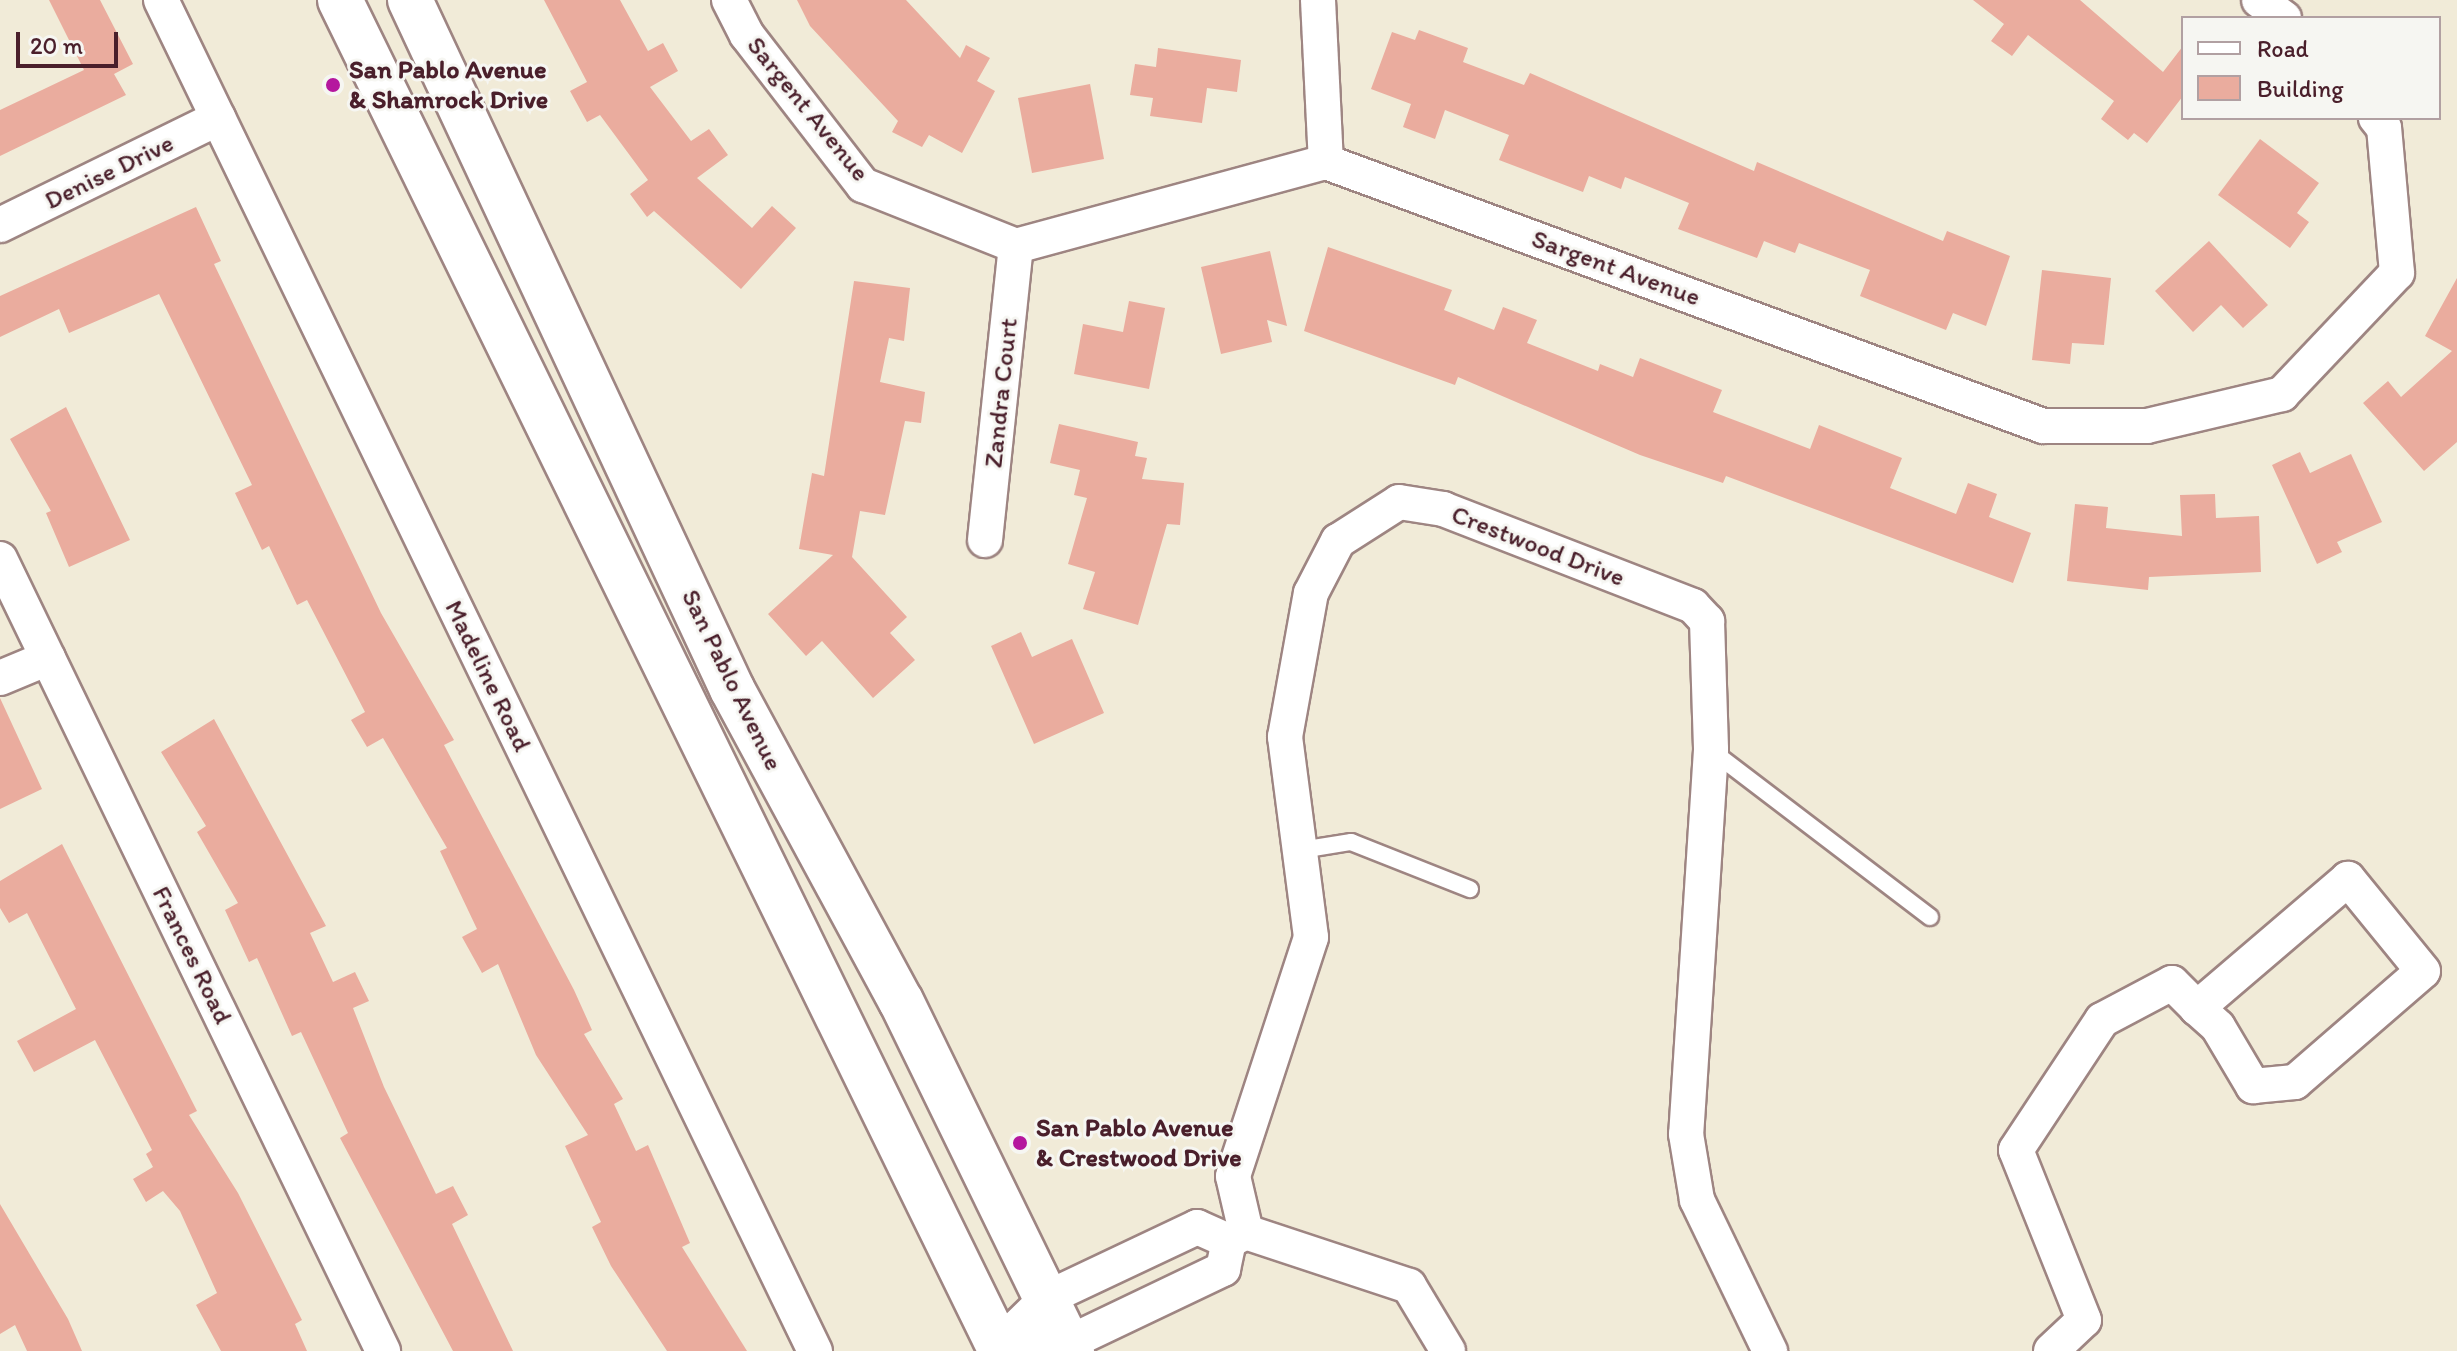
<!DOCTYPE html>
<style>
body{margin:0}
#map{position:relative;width:2457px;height:1351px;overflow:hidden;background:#f1ebd8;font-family:Itim,sans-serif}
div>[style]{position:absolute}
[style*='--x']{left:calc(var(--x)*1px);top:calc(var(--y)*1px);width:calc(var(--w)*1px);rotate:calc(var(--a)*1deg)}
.building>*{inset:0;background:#eaac9e}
.roads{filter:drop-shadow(2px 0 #9e8582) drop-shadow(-2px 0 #9e8582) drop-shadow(0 2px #9e8582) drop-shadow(0 -2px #9e8582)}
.service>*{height:16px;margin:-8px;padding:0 8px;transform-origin:8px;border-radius:8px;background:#fff}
.minor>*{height:34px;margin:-17px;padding:0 17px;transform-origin:17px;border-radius:17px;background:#fff}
.primary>*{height:44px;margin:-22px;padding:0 22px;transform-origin:22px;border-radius:22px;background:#fff}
.dots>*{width:22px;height:22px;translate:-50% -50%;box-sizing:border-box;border:4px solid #f6f6f2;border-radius:50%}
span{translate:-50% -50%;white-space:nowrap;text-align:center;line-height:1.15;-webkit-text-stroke:6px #f6f6f2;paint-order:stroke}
.poi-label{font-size:26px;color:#4a1f2b;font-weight:700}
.left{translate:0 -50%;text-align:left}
.street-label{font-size:26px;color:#4a1f2b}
.legend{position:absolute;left:2181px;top:16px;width:260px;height:104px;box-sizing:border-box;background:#f6f6f2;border:2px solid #b1a0a2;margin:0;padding:10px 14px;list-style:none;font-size:24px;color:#4a1f2b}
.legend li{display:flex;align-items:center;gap:16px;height:40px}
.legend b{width:40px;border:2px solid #b1a0a2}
.scale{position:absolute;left:16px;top:32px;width:102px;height:36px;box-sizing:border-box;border:4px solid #4a1f2b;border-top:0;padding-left:10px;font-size:24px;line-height:28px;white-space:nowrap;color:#4a1f2b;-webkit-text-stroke:6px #f6f6f2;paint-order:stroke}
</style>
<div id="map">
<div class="building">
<div style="clip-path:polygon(49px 0,100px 0,133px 64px,114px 74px,126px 95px,0 156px,0 110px,84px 70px)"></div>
<div style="clip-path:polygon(544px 0,620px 0,648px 51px,663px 43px,678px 71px,650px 87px,691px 141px,709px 129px,728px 155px,697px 178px,752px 228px,772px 206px,796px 228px,741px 289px,654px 211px,647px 217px,630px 194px,648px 180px,600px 115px,587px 122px,570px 91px,587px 82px)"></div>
<div style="clip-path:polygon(797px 0,906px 0,960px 58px,966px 45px,990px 58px,977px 81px,995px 91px,962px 153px,929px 135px,922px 147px,892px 132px,898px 121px,810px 26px)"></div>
<div style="clip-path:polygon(1973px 0,2080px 0,2163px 72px,2183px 46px,2183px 96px,2147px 143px,2134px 133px,2128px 140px,2101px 119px,2114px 101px,2028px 35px,2012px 56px,1991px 41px,2004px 24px)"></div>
<div style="clip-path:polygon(1419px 30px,1468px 48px,1463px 62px,1524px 85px,1530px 73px,1754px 171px,1757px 162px,1943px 241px,1947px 231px,2010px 256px,1986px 326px,1953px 313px,1946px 330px,1860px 296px,1870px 270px,1799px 243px,1795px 253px,1764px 241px,1757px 258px,1678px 229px,1689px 203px,1625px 177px,1621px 189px,1589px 176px,1583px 192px,1499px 160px,1509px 135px,1445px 110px,1435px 139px,1403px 127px,1411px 104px,1371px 89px,1392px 32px,1415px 40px)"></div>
<div style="clip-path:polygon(1158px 48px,1241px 60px,1237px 92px,1207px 88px,1202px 123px,1150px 116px,1153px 98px,1130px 95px,1135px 64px,1156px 67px)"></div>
<div style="clip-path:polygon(1090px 84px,1104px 159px,1032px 173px,1018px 98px)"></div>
<div style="clip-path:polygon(2260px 139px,2319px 183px,2297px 213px,2309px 222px,2290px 248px,2218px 195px)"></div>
<div style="clip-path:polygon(196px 207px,221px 261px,214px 264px,381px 613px,454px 740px,444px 745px,574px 990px,592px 1030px,584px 1034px,623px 1099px,614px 1104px,636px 1151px,648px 1145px,690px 1243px,682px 1247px,747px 1351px,667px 1351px,611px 1266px,592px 1227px,601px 1222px,565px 1146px,588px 1135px,536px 1055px,498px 964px,482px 973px,462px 937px,477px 929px,440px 851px,447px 848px,383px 738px,367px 747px,351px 720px,365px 712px,307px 600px,297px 605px,269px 546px,262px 550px,235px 493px,252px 485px,159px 294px,69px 333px,59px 309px,0 337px,0 296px)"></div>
<div style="clip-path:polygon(2209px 241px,2268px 305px,2243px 328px,2221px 305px,2193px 332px,2155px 291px)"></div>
<div style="clip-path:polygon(1328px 247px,1452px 290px,1444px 310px,1494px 330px,1503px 307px,1537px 320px,1527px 343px,1598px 371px,1600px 364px,1633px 377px,1640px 358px,1722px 390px,1713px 412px,1771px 434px,1810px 449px,1819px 425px,1902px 458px,1890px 488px,1956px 514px,1968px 483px,1997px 494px,1989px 517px,2031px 533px,2013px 583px,1726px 476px,1723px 483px,1640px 455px,1458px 377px,1455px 385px,1304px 331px)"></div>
<div style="clip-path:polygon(1270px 251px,1287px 326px,1267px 320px,1272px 342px,1221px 354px,1201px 267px)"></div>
<div style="clip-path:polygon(2042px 270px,2111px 278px,2104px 345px,2072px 343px,2070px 364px,2032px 360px)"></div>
<div style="clip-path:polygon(2457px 278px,2457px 442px,2424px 471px,2363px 403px,2388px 381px,2401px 397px,2452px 351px,2425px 336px)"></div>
<div style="clip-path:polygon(854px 281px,910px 288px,904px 341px,889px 338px,880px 382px,925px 392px,921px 423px,905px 421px,885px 515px,860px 511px,852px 557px,907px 617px,890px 633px,915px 660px,873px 698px,822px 641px,806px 656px,768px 614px,833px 555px,799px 549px,812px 473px,824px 476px)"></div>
<div style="clip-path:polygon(1129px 301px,1165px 308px,1149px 389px,1074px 374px,1083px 324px,1123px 332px)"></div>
<div style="clip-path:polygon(66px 407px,130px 540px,69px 567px,46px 513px,51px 511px,10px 439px)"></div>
<div style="clip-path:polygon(1059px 424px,1138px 442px,1135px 456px,1147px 458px,1142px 479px,1184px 483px,1180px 525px,1167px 524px,1138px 625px,1083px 609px,1095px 572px,1068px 564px,1087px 498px,1074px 495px,1080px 470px,1050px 463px)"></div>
<div style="clip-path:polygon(2300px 452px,2310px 473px,2351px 454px,2382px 522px,2337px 542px,2342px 552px,2317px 564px,2272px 465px)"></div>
<div style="clip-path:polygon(2215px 494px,2216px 518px,2259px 516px,2261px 572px,2149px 577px,2148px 590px,2067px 581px,2075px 504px,2108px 507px,2106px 528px,2182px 536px,2180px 495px)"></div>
<div style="clip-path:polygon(1021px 632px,1032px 657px,1072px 639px,1104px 713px,1034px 744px,991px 646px)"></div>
<div style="clip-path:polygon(0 698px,42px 789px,0 809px)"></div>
<div style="clip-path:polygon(214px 719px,326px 926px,310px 933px,333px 982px,355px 972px,369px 1001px,353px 1008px,384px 1087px,436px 1194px,453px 1186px,468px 1215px,452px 1224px,513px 1351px,453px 1351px,340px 1138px,348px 1133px,301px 1032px,292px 1036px,257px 958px,249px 962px,225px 910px,238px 903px,197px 832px,206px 826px,161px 752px)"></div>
<div style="clip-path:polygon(62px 844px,197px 1111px,189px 1115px,238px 1193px,302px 1320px,295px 1324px,307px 1351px,221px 1351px,196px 1305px,217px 1293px,180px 1211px,163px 1191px,146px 1202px,133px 1179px,153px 1167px,146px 1154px,152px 1150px,95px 1040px,34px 1072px,17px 1041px,76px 1009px,27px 913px,9px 923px,0 908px,0 881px)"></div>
<div style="clip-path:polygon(0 1204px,68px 1319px,82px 1351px,27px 1351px,15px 1325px,0 1334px)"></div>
</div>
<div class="roads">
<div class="service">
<div style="--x:1712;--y:751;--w:274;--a:37.3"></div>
<div style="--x:1301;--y:850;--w:51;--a:-9.1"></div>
<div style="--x:1351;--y:842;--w:128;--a:21.6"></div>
</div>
<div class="minor">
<div style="--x:161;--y:0;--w:1501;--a:64.17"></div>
<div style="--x:729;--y:0;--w:39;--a:63"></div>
<div style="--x:747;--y:35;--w:190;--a:52.3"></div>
<div style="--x:863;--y:185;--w:165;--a:21.7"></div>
<div style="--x:1016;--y:246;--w:321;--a:-15.2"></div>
<div style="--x:1326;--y:162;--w:764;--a:20.21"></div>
<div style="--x:2043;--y:426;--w:104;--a:0"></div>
<div style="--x:2147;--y:426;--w:139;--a:-13.3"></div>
<div style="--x:2282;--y:394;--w:167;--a:-46.5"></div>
<div style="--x:2397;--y:273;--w:146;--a:-95.1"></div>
<div style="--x:2384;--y:128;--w:13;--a:-129"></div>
<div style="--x:1318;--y:0;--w:162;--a:87.2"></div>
<div style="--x:2259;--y:0;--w:31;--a:36"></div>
<div style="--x:0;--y:225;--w:243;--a:-26.1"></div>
<div style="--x:985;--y:540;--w:296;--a:-84"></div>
<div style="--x:0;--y:559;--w:880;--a:64.19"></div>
<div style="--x:0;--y:678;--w:52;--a:-22.6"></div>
<div style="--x:998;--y:1346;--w:69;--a:-44.4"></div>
<div style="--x:1047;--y:1298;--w:166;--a:-25.3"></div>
<div style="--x:1197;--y:1227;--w:35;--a:24"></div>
<div style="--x:1229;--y:1241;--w:19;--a:-28"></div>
<div style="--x:998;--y:1346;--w:70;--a:-2.5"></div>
<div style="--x:1068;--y:1343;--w:172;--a:-25.5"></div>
<div style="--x:1223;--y:1269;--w:29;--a:-78"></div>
<div style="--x:1448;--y:1351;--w:76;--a:-121"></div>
<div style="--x:1409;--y:1286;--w:172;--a:-161.7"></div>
<div style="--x:1246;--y:1232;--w:57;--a:-103.1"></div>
<div style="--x:1233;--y:1176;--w:251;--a:-71.9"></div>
<div style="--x:1311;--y:937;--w:202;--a:-97.4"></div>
<div style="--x:1285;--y:737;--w:146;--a:-79.8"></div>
<div style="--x:1311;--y:593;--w:59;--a:-62.6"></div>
<div style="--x:1338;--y:541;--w:72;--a:-32.6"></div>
<div style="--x:1399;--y:502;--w:45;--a:9"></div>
<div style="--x:1443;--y:509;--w:268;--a:21.2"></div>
<div style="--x:1693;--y:606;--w:21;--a:47"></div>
<div style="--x:1707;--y:621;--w:129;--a:88.2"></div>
<div style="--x:1711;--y:750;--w:385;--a:93.7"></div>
<div style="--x:1686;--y:1134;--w:67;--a:80.5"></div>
<div style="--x:1697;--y:1200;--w:168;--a:64.2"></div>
<div style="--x:2051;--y:1351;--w:45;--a:-43.2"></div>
<div style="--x:2084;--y:1320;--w:183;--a:-111.8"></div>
<div style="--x:2016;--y:1150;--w:156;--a:-56.5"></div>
<div style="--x:2102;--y:1020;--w:79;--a:-27.9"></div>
<div style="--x:2172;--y:983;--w:35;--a:45"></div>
<div style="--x:2197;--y:1008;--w:28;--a:42"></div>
<div style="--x:2218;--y:1027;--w:69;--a:59.3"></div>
<div style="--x:2253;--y:1086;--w:42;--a:-5.4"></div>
<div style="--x:2295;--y:1082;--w:169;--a:-40.9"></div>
<div style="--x:2423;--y:971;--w:119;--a:-129.2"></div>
<div style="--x:2348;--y:879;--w:199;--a:139.5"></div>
</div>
<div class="primary">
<div style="--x:340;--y:0;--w:1504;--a:63.93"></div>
<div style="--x:410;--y:0;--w:761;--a:64.95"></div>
<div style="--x:732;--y:689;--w:355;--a:61.6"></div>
<div style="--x:901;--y:1001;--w:390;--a:64"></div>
</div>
</div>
<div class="dots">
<div style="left:333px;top:85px;background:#b5179e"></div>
<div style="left:1020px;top:1143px;background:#b5179e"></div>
</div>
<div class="poi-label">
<span class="left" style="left:349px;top:85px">San Pablo Avenue<br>&amp; Shamrock Drive</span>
<span class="left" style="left:1036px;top:1143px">San Pablo Avenue<br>&amp; Crestwood Drive</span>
</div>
<div class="street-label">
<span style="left:808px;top:109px;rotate:51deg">Sargent Avenue</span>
<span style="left:109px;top:172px;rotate:-26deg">Denise Drive</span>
<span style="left:1616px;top:268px;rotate:20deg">Sargent Avenue</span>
<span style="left:1001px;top:393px;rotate:-84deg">Zandra Court</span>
<span style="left:1538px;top:546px;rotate:21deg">Crestwood Drive</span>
<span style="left:488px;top:676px;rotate:64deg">Madeline Road</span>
<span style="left:732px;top:680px;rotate:64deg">San Pablo Avenue</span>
<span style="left:192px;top:955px;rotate:64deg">Frances Road</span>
</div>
<ul class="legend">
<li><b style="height:10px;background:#fff"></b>Road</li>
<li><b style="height:22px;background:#eaac9e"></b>Building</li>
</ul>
<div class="scale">20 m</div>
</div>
